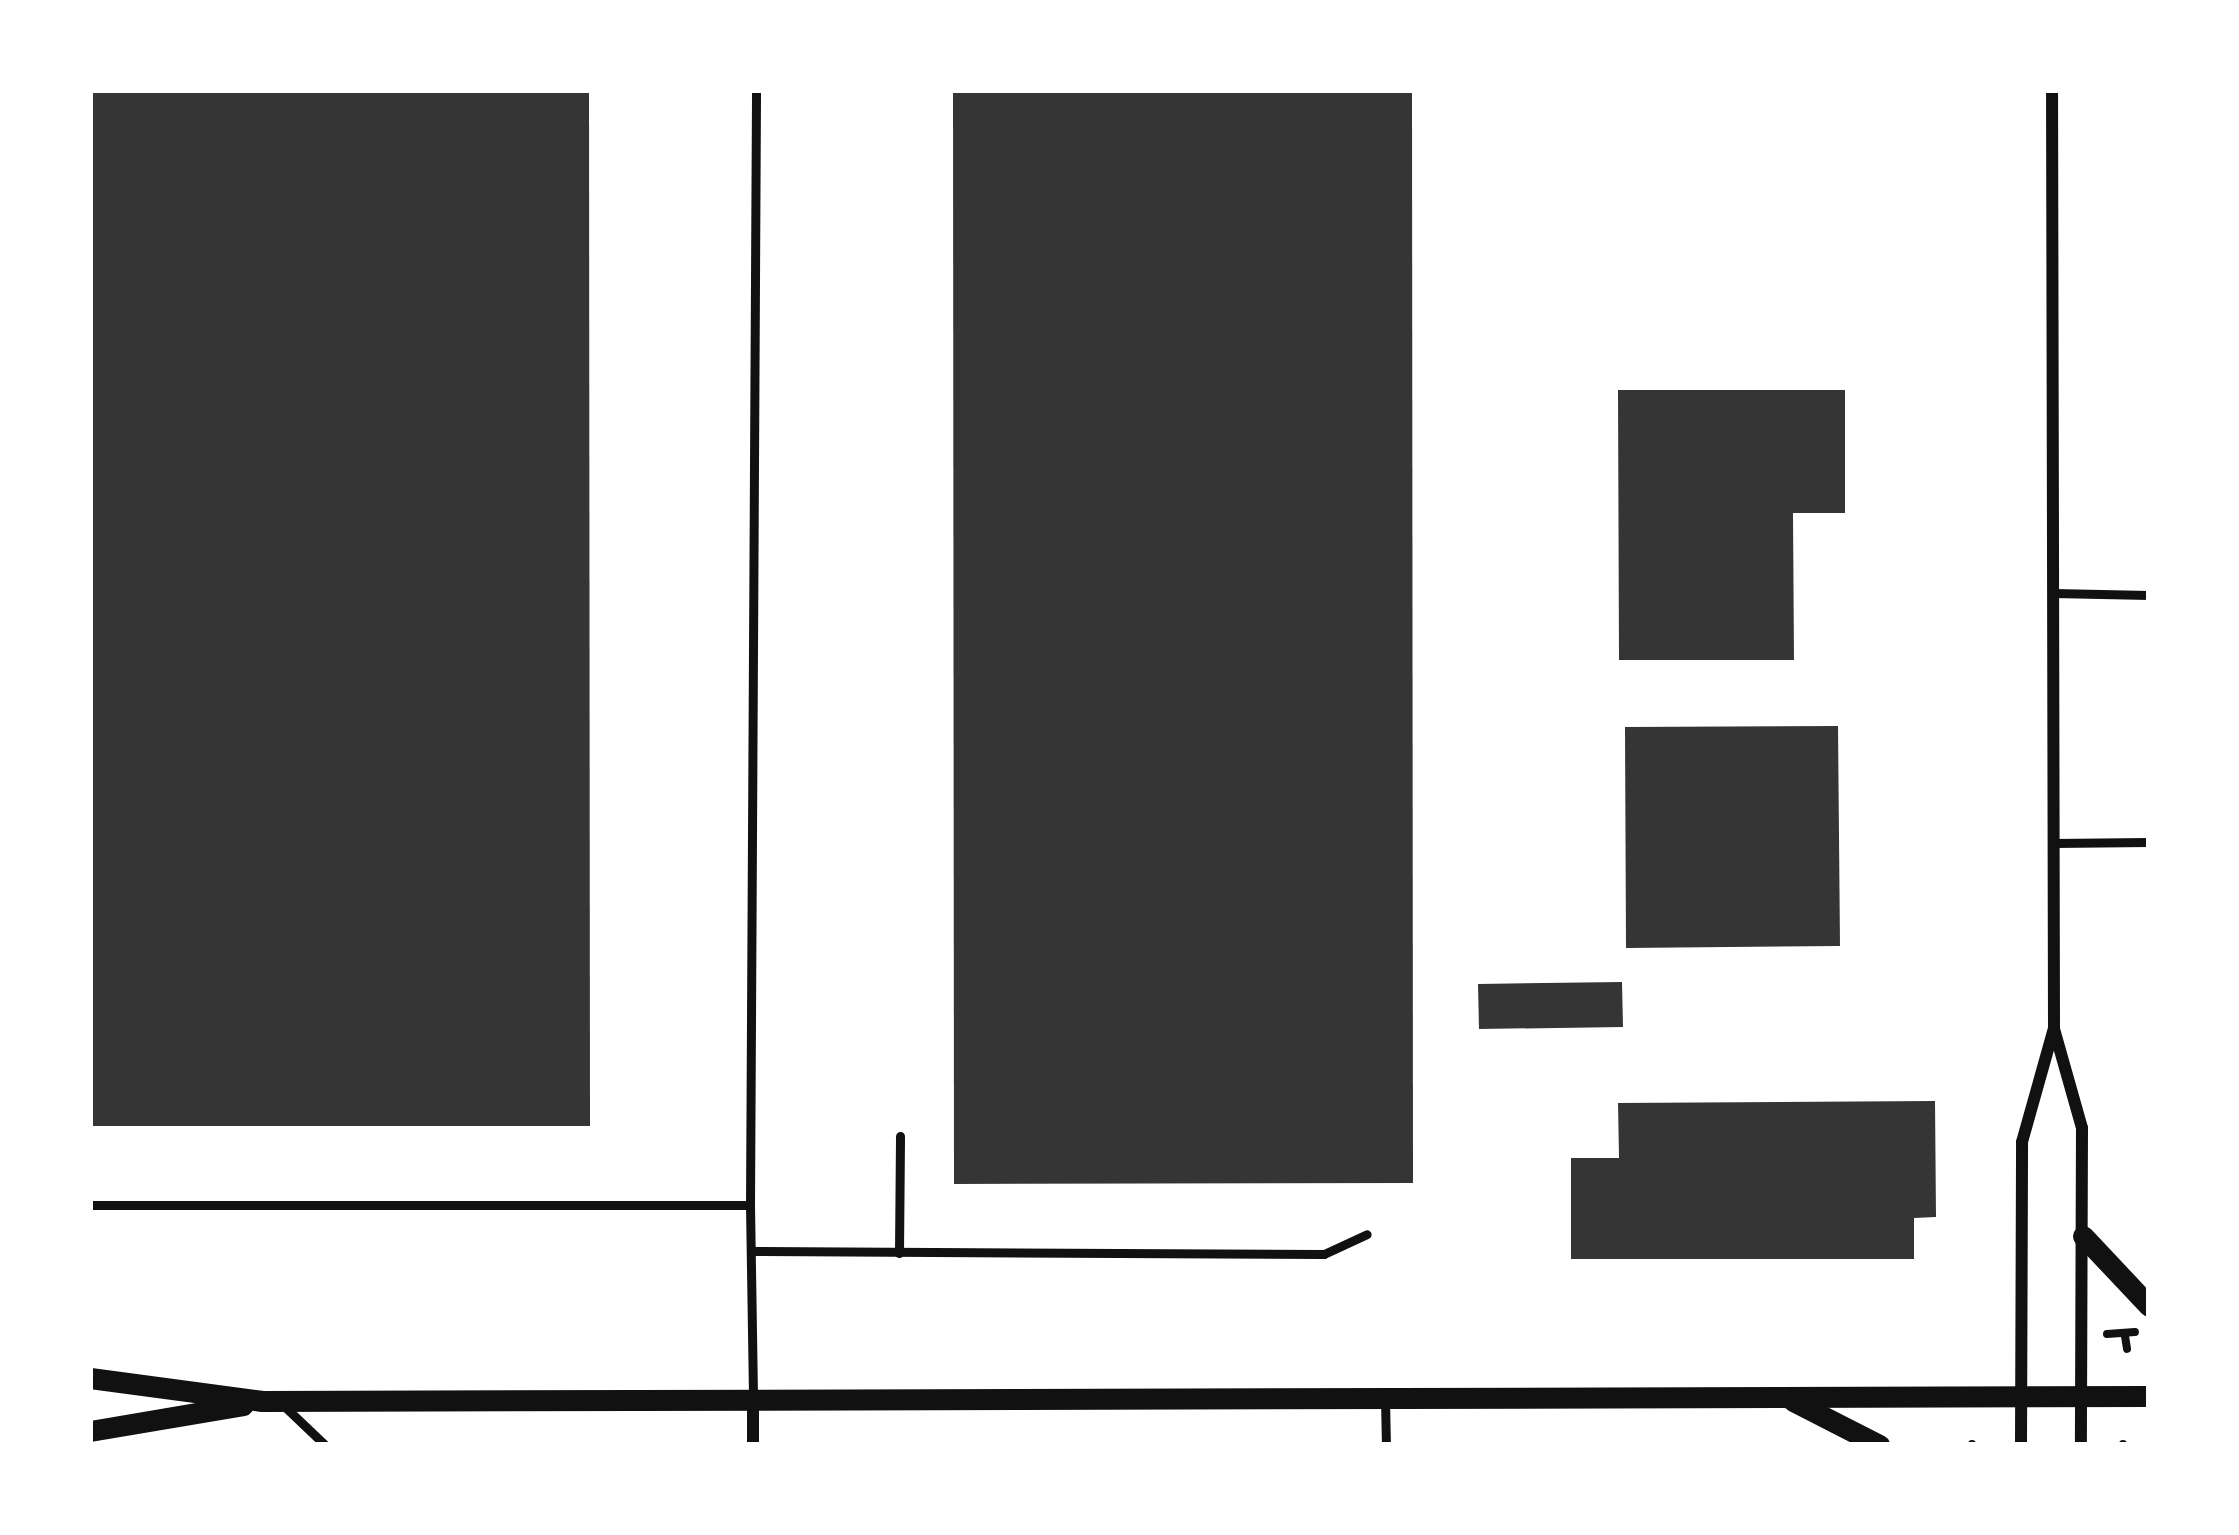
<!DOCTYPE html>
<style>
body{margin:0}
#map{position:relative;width:2239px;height:1535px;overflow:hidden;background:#fff;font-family:"Space Grotesk",sans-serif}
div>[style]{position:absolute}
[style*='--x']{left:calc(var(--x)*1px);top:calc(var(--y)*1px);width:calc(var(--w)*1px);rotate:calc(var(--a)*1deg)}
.building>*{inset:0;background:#353535}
.path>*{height:8px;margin:-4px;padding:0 4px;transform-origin:4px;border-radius:4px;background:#111}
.service>*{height:9px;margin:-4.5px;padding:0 4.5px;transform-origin:4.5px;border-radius:4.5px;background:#111}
.minor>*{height:12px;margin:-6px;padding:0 6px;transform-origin:6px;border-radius:6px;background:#111}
.tertiary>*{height:21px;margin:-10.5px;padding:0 10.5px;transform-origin:10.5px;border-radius:10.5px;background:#111}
span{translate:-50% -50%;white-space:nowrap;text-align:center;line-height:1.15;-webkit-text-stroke:9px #fff;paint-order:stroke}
.frame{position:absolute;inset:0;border:93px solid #fff;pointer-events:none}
</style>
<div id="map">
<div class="building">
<div style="clip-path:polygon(90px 90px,589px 90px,590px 1126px,90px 1126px)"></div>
<div style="clip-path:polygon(953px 90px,1412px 90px,1413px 1183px,954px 1184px)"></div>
<div style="clip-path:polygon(1618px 390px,1845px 390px,1845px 513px,1793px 513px,1794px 660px,1619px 660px)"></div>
<div style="clip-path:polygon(1838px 726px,1840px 946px,1626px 948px,1625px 727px)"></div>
<div style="clip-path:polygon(1622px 982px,1623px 1027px,1479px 1029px,1478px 984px)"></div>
<div style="clip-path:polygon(1935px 1101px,1936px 1217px,1914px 1218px,1914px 1259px,1571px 1259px,1571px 1158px,1619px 1158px,1618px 1103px)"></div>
</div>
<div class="path">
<div style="--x:2107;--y:1334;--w:28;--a:-4"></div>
<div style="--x:2125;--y:1336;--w:13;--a:81"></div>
<div style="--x:1972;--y:1444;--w:1;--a:90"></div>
<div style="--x:2123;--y:1444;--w:1;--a:90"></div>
</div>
<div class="service">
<div style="--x:2053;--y:593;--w:96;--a:1.2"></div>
<div style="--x:2053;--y:843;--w:96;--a:-0.6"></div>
<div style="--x:90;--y:1205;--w:660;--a:0"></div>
<div style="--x:750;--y:1205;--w:195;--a:89.1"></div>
<div style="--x:750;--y:1205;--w:1115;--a:-89.69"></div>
<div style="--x:751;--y:1251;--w:573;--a:0.3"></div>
<div style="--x:1324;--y:1254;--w:47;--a:-24.9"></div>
<div style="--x:899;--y:1253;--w:117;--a:-89.5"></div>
<div style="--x:1385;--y:1399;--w:46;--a:88.8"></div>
<div style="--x:283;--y:1405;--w:58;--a:43.6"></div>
</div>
<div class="minor">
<div style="--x:2054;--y:1029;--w:103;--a:74.2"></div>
<div style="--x:2082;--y:1128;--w:317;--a:90.2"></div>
<div style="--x:753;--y:1400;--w:45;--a:90"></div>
<div style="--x:2021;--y:1445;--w:303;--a:-89.8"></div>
<div style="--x:2022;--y:1142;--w:118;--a:-74.3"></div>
<div style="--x:2054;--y:1028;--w:938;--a:-90.12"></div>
</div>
<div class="tertiary">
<div style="--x:2083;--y:1236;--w:96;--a:46.7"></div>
<div style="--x:90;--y:1378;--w:174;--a:7.6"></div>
<div style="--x:262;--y:1401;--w:1887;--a:-0.15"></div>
<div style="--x:1793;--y:1401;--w:97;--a:27.1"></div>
<div style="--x:90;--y:1431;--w:155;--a:-9.6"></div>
</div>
<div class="frame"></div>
</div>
